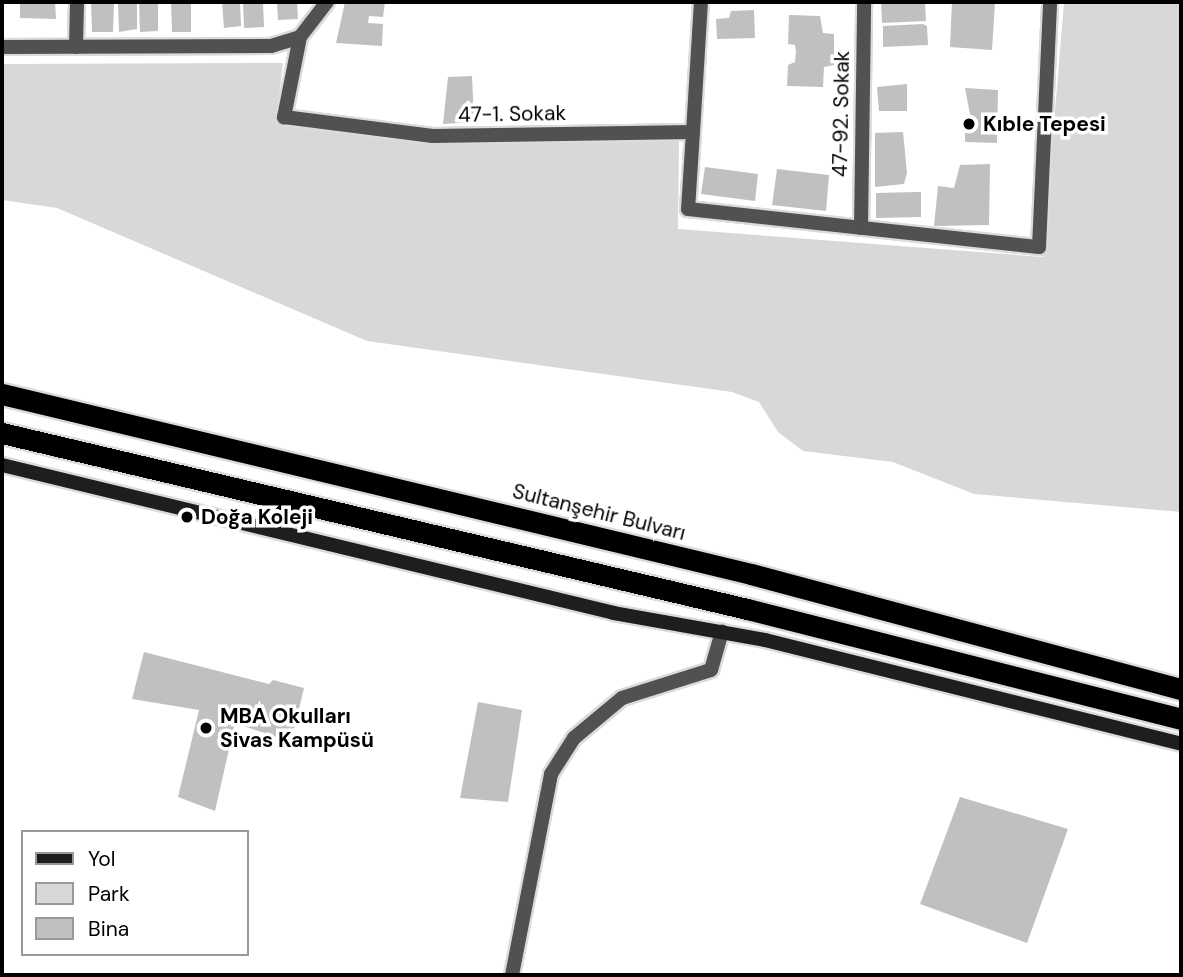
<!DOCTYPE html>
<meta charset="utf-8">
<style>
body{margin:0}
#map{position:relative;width:1183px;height:977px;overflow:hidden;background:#fff;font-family:"DM Sans",sans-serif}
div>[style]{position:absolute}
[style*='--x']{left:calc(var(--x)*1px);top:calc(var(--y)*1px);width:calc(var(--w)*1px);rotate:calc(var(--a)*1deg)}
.green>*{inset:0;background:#d8d8d8}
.building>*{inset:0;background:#c0c0c0}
.roads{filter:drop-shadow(2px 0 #dbdbdb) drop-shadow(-2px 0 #dbdbdb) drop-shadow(0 2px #dbdbdb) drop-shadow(0 -2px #dbdbdb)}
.street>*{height:14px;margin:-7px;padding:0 7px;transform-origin:7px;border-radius:7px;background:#515151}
.secondary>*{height:14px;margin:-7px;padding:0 7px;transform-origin:7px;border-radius:7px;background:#1e1e1e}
.highway>*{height:21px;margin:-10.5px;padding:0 10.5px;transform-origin:10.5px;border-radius:10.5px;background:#000}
.dots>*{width:19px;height:19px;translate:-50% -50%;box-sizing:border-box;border:4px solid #fff;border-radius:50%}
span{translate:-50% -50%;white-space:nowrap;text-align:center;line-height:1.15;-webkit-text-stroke:7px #fff;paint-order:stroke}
.street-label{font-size:21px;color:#000}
.poi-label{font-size:21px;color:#000;font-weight:700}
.left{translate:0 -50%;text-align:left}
.frame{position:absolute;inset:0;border:4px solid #000;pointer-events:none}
.legend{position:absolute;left:21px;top:830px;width:228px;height:126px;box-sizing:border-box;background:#fff;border:2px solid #999;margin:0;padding:9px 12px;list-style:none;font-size:21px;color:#000}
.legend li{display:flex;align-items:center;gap:14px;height:35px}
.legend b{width:35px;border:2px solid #999}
</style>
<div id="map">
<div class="green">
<div style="clip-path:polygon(1064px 2px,1181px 2px,1181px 512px,974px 494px,893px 462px,803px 451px,778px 432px,759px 402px,732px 392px,367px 341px,57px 208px,2px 200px,2px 64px,283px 63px,276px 123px,431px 145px,679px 140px,678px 229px,1043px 257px)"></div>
</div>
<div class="building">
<div style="clip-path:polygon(20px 2px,55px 2px,56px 19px,20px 18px)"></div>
<div style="clip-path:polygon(91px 2px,114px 2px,113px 32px,92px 32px)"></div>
<div style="clip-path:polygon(118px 2px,137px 2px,137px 29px,119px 32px)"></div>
<div style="clip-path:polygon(139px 2px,158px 2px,158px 31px,140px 32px)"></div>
<div style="clip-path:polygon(171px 2px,191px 2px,191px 32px,172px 32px)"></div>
<div style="clip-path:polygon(222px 2px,240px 2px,241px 26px,224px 28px)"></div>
<div style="clip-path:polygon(243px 2px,263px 2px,264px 27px,244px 28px)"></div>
<div style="clip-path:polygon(277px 2px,297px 2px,298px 19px,278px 20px)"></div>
<div style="clip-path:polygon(345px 2px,385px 2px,383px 17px,369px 16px,368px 23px,383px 24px,382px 46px,336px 43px)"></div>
<div style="clip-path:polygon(881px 2px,925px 2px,926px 21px,882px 23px)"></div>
<div style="clip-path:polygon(952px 2px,995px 2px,992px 50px,950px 47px)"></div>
<div style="clip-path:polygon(754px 10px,755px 38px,717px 39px,716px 19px,729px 18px,731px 11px)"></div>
<div style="clip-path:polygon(789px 15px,820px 16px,823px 33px,834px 34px,834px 65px,824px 67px,823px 87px,787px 86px,788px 65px,795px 62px,796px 51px,795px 45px,788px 44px)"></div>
<div style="clip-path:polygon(923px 24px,927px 26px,928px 45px,883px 47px,883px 26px)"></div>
<div style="clip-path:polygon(472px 76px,474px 122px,443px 124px,448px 77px)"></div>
<div style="clip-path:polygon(907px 84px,907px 111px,879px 111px,877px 87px)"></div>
<div style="clip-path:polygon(965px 88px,998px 90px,997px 143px,965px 142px,965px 121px,971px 120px)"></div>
<div style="clip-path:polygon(903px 132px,907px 173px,904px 184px,875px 187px,875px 133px)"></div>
<div style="clip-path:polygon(990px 164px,989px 225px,934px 226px,938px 186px,954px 188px,960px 165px)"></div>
<div style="clip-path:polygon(705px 167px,758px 174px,755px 201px,701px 194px)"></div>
<div style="clip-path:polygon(777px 169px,829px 175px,826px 211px,772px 205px)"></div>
<div style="clip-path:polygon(917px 192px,921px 192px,921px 217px,876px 218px,876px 193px)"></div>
<div style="clip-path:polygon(144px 652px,269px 684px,273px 680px,304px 688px,291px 742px,235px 723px,215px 811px,178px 797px,199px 710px,132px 699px)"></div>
<div style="clip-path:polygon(478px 702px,522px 710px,508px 802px,460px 798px)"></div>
<div style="clip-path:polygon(960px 797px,1068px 829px,1027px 943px,920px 904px)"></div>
</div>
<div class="roads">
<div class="street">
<div style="--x:300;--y:37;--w:44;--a:-52.4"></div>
<div style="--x:2;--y:47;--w:269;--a:-0.2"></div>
<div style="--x:271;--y:46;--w:30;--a:-17"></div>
<div style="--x:300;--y:37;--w:82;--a:101.3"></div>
<div style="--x:284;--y:117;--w:150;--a:7.3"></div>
<div style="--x:433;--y:136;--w:260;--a:-0.9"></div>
<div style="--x:693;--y:132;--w:77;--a:93.7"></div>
<div style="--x:688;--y:209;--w:353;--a:6.2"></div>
<div style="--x:1039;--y:247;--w:245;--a:-87.4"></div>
<div style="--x:76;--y:47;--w:45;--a:-88.7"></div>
<div style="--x:693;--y:132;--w:130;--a:-86.5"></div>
<div style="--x:861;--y:228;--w:226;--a:-89.2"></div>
<div style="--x:512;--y:975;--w:205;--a:-79"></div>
<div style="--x:551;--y:774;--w:43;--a:-57.4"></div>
<div style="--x:574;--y:738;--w:62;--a:-39.8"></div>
<div style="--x:622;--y:698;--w:93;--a:-17.5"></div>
<div style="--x:711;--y:670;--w:40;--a:-74"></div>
</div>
<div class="secondary">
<div style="--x:2;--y:465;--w:630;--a:13.59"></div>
<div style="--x:614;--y:613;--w:153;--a:10.1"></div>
<div style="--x:765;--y:640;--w:429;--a:14"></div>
</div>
<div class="highway">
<div style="--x:2;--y:394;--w:770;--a:13.51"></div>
<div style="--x:751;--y:574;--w:445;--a:15"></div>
<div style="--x:2;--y:433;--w:766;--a:13.29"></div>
<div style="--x:747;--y:609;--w:448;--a:14.2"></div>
</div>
</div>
<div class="dots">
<div style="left:969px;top:124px;background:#000"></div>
<div style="left:187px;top:517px;background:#000"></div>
<div style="left:206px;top:728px;background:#000"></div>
</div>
<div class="street-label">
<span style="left:512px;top:114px;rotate:-1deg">47-1. Sokak</span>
<span style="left:841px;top:114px;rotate:-89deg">47-92. Sokak</span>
<span style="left:599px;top:512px;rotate:14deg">Sultanşehir Bulvarı</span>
</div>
<div class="poi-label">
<span class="left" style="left:983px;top:124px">Kıble Tepesi</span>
<span class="left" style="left:201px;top:517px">Doğa Koleji</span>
<span class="left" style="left:220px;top:728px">MBA Okulları<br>Sivas Kampüsü</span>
</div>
<div class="frame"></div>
<ul class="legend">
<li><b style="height:9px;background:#1e1e1e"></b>Yol</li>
<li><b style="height:19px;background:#d8d8d8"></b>Park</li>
<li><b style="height:19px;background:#c0c0c0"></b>Bina</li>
</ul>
</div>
